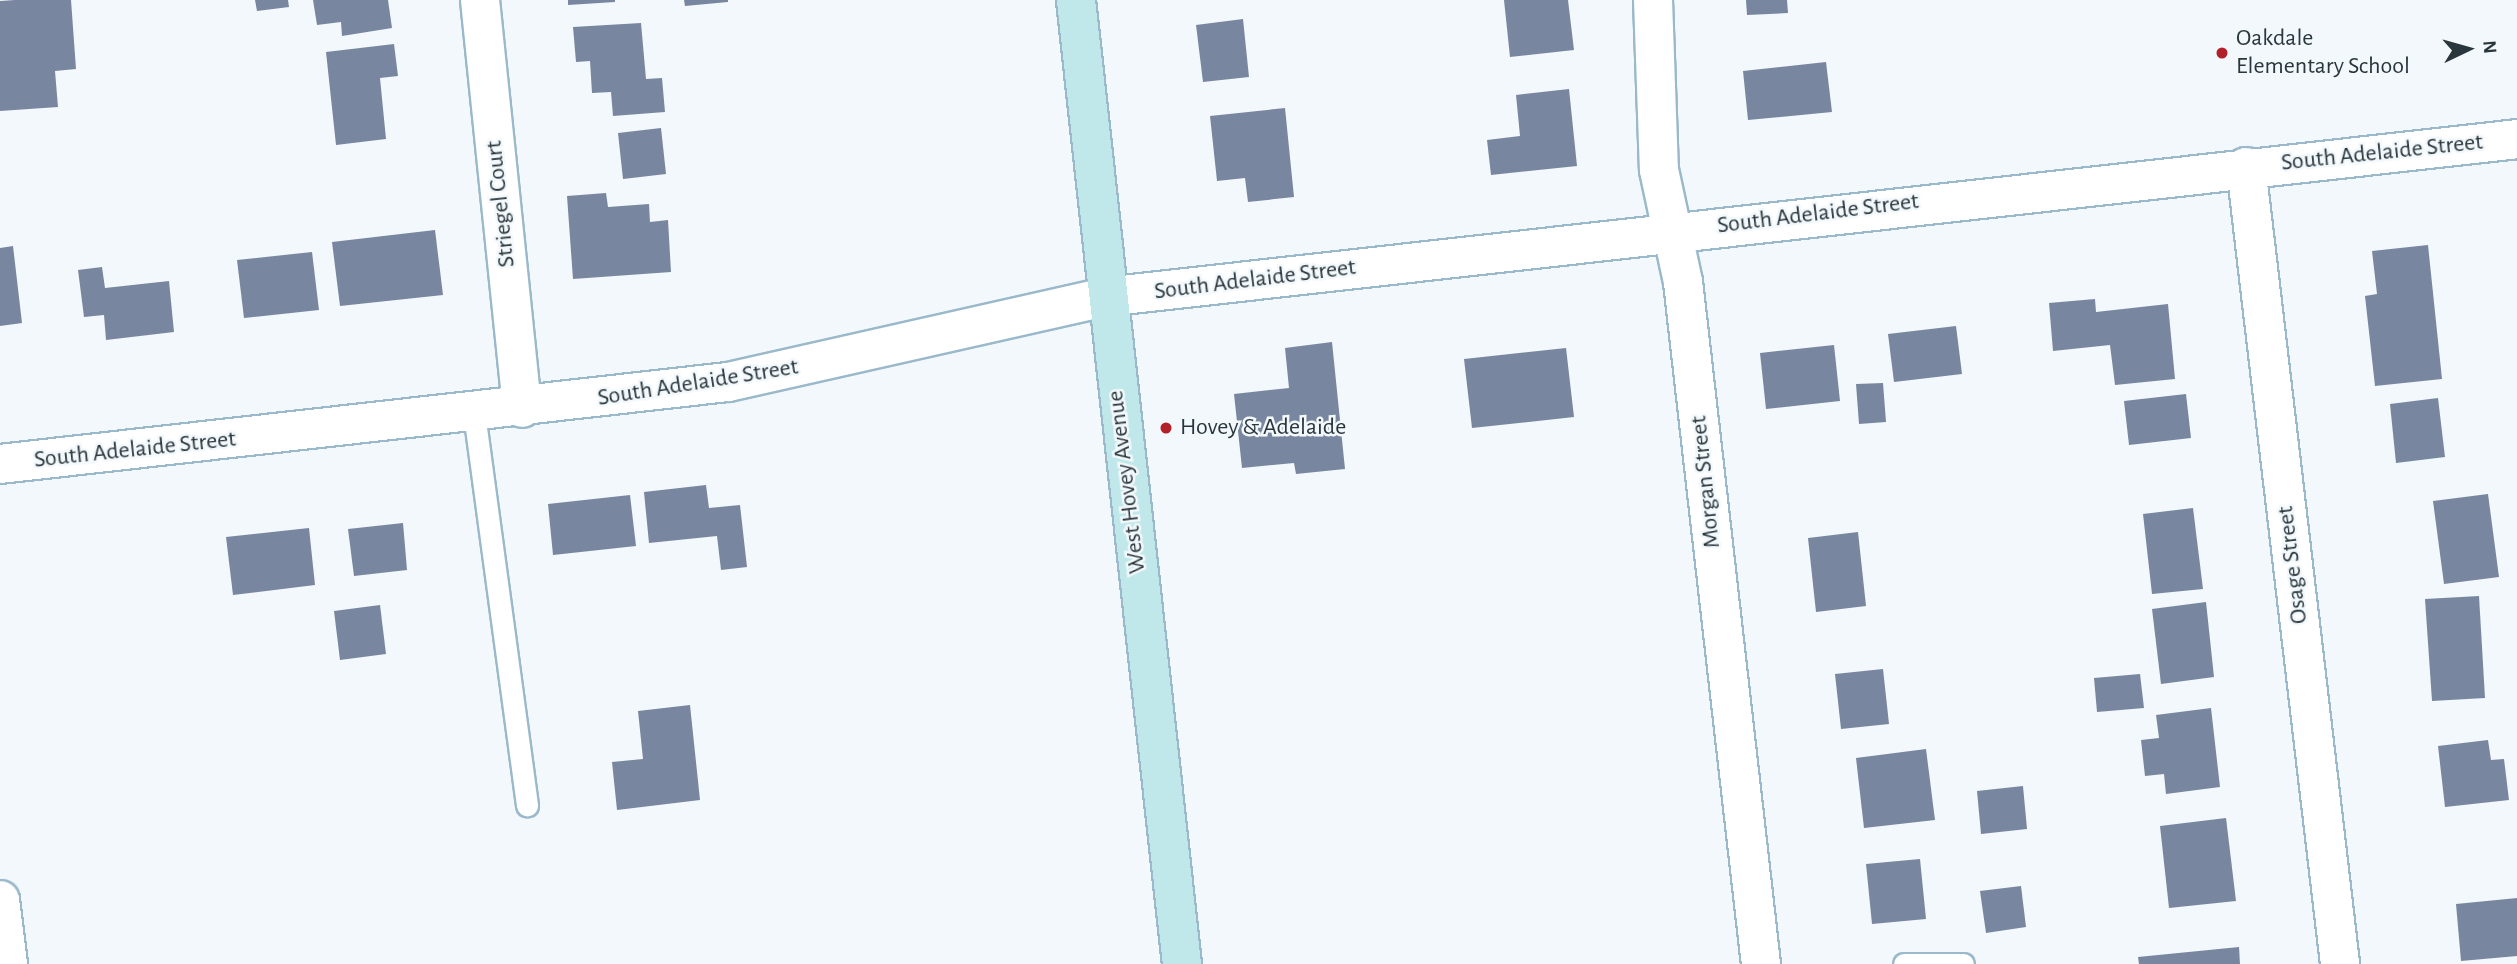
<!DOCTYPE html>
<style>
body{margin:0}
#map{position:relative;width:2517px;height:964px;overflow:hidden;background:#f2f8fb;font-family:"Alegreya Sans",sans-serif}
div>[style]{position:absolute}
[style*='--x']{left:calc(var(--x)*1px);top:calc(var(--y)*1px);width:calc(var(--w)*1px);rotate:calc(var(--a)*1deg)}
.building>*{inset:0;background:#79869f}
.roads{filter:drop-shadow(2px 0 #9ab9ca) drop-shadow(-2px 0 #9ab9ca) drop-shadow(0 2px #9ab9ca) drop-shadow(0 -2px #9ab9ca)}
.service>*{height:21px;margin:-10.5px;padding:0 10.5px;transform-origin:10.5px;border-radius:10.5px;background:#fff}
.minor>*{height:38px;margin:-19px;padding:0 19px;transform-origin:19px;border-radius:19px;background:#fff}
.tertiary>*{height:38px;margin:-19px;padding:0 19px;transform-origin:19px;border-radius:19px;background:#fff}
.secondary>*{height:38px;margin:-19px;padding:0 19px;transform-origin:19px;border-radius:19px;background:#c0e7ea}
.dots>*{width:19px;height:19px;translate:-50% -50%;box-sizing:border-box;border:4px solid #f2f8fb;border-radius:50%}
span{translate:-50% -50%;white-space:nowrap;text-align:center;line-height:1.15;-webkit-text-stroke:5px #f2f8fb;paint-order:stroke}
.poi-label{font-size:24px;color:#29363c}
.left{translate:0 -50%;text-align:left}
.street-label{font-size:24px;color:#29363c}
.north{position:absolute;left:2433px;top:14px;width:70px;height:70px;-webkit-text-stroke:5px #f2f8fb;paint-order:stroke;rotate:85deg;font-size:19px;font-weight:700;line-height:28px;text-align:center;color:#29363c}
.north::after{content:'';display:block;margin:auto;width:24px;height:32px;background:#29363c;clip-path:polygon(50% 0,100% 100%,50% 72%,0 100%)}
</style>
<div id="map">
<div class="building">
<div style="clip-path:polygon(15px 0,71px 0,76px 69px,55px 71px,58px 107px,0 111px,0 1px)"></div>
<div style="clip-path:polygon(255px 0,288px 0,289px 7px,257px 11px)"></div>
<div style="clip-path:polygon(313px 0,388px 0,392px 28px,342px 36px,341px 22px,317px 25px)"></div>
<div style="clip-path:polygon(568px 0,615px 0,615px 2px,568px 5px)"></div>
<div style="clip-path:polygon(684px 0,728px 0,728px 2px,685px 6px)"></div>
<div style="clip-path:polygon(1504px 0,1568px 0,1574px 50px,1510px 57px)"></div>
<div style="clip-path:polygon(1746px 0,1787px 0,1788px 13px,1747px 15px)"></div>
<div style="clip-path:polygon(1243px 19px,1249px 77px,1203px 82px,1196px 25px)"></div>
<div style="clip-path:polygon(641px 23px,646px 79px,662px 78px,665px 112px,613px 116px,611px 92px,592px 93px,590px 61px,576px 62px,573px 27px)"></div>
<div style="clip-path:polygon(394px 44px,398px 76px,380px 78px,386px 139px,336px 145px,326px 52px)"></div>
<div style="clip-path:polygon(1826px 62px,1832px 112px,1748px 120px,1743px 71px)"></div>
<div style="clip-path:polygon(1569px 89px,1577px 166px,1491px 175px,1487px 140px,1520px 136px,1516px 95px)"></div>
<div style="clip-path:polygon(1285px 108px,1294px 197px,1248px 202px,1245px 178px,1217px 181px,1210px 116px)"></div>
<div style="clip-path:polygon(661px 128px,666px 174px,623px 179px,618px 133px)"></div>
<div style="clip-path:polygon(606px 193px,608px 207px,649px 204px,650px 222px,668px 220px,671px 272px,573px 279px,567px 196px)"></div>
<div style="clip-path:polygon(435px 230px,443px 295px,340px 306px,332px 242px)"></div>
<div style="clip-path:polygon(2428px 245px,2442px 379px,2375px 386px,2365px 296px,2377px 294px,2372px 251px)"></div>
<div style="clip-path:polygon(13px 246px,22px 323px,0 326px,0 248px)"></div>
<div style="clip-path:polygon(312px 252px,319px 310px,244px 318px,237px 260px)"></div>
<div style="clip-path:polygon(102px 267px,105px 288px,169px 281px,174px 332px,106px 340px,104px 315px,84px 317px,78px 270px)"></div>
<div style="clip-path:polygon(2095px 299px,2096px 312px,2168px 304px,2175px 379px,2115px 385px,2110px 345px,2053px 351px,2049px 303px)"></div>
<div style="clip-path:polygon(1956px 326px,1962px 374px,1894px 382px,1888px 334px)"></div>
<div style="clip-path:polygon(1332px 342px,1345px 469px,1296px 474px,1294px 463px,1242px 468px,1234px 394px,1289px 388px,1285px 348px)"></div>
<div style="clip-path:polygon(1834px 345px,1840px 401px,1766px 409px,1760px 353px)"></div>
<div style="clip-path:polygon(1566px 348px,1574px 417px,1472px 428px,1464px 359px)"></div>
<div style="clip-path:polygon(1883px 383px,1886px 422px,1859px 424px,1856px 384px)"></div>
<div style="clip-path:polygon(2186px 394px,2191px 438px,2129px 445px,2124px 401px)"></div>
<div style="clip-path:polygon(2438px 398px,2445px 457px,2396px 463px,2390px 404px)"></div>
<div style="clip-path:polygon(706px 485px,709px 508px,740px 505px,747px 567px,721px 570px,717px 536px,649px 543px,644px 492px)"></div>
<div style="clip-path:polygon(2488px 494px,2499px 577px,2444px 584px,2433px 501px)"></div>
<div style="clip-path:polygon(630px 495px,636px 546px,553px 555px,548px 504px)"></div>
<div style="clip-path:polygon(2193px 508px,2203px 589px,2152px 594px,2143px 514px)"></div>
<div style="clip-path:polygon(403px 523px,407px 570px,354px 576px,348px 529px)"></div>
<div style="clip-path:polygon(309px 528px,315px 585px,233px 595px,226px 537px)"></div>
<div style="clip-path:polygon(1858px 532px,1866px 606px,1816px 612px,1808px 538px)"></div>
<div style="clip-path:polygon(2479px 596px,2485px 698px,2432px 701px,2425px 599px)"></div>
<div style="clip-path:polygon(2206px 602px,2214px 677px,2161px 684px,2152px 609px)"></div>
<div style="clip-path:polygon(380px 605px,386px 654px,340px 660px,334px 611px)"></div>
<div style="clip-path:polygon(1883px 669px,1889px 724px,1841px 729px,1835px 674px)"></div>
<div style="clip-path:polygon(2140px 674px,2144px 708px,2097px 712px,2094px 678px)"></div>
<div style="clip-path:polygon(690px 705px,700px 800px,617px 810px,612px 762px,643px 759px,638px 711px)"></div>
<div style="clip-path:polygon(2211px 708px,2220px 787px,2166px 794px,2164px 774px,2145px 776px,2141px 740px,2159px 738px,2156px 715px)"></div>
<div style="clip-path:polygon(2488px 740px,2491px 760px,2504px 759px,2509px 800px,2445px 807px,2438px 746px)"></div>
<div style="clip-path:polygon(1926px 749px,1935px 820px,1864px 828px,1856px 758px)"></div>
<div style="clip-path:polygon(2023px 786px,2027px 829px,1981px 834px,1977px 791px)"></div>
<div style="clip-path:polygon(2226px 818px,2236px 901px,2169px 908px,2160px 826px)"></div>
<div style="clip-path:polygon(1920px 859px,1926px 919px,1872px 924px,1866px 864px)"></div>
<div style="clip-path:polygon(2021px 886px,2026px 927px,1986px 933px,1980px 891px)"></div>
<div style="clip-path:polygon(2517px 898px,2517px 956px,2461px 961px,2456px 904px)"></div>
<div style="clip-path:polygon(2239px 947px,2240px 964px,2139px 964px,2138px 957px)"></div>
</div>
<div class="roads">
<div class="service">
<div style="--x:474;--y:413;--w:396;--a:82.3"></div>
<div style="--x:1904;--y:964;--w:59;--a:0"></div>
</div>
<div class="minor">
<div style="--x:480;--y:0;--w:410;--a:84.1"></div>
<div style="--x:1653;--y:0;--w:170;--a:88"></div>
<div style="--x:1659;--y:170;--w:115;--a:77.9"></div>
<div style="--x:1683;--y:282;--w:686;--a:83.48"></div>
<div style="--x:2246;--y:167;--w:803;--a:83.27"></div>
<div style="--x:0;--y:900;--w:64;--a:82.9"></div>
</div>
<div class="tertiary">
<div style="--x:0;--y:464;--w:733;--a:-6.43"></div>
<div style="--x:728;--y:382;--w:386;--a:-12.7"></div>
<div style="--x:1105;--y:297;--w:1421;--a:-6.38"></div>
</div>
<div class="secondary">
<div style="--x:1076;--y:0;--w:970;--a:83.73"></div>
</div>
</div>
<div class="dots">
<div style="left:2222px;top:53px;background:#b2202a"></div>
<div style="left:1166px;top:428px;background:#b2202a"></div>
</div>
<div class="poi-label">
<span class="left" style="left:2236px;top:53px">Oakdale<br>Elementary School</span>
<span class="left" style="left:1180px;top:428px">Hovey &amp; Adelaide</span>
</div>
<div class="street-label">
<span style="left:2382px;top:153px;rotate:-6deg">South Adelaide Street</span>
<span style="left:501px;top:204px;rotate:-96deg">Striegel Court</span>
<span style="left:1818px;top:214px;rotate:-7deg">South Adelaide Street</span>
<span style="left:1255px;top:280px;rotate:-7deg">South Adelaide Street</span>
<span style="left:698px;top:383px;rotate:-9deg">South Adelaide Street</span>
<span style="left:135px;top:450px;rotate:-6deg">South Adelaide Street</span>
<span style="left:1127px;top:482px;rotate:-97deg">West Hovey Avenue</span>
<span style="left:1706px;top:482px;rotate:-96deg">Morgan Street</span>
<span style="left:2293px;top:565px;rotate:-97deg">Osage Street</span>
</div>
<div class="north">N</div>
</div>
